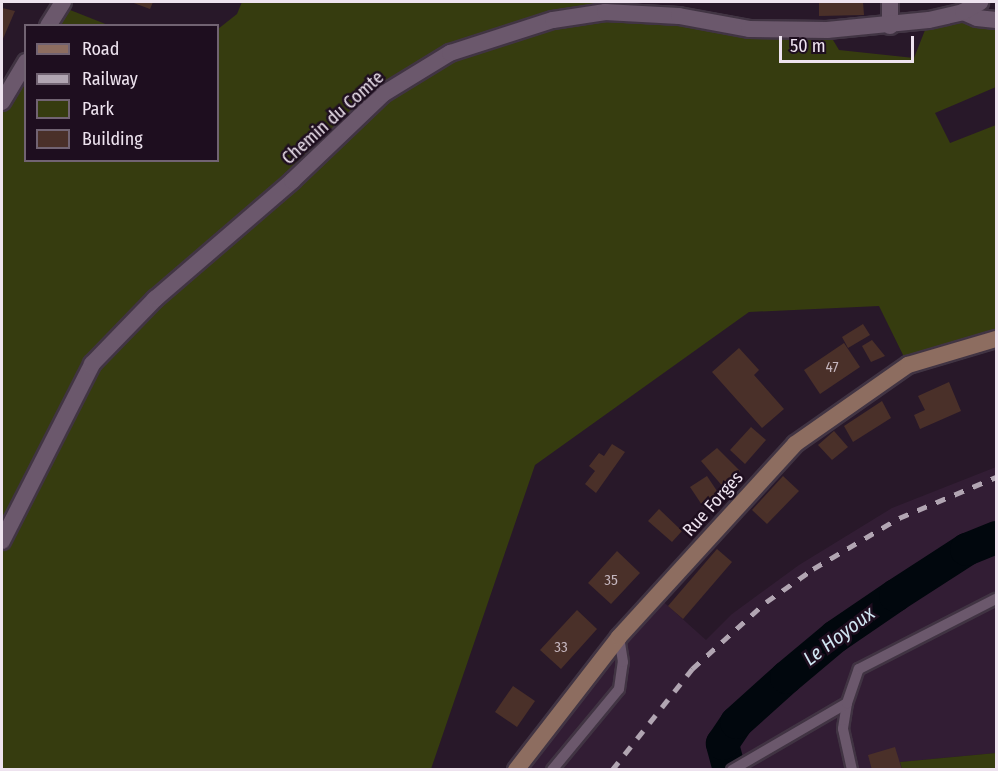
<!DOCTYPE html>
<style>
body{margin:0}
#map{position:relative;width:998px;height:771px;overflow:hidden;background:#281829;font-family:"Fira Sans Condensed",sans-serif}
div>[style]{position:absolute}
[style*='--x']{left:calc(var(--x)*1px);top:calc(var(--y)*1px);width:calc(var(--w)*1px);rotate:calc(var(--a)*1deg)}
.built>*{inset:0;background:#321d34}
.green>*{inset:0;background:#363c0f}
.river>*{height:33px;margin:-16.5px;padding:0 16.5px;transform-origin:16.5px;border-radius:16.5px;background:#01070d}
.building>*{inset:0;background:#4a3029}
.roads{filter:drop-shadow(2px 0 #413443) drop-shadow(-2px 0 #413443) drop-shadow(0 2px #413443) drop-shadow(0 -2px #413443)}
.service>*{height:10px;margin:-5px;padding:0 5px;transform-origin:5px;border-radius:5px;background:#6b586c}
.minor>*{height:16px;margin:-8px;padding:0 8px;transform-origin:8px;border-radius:8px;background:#6b586c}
.secondary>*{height:16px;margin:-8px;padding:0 8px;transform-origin:8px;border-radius:8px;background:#8d6d60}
.rail>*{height:4.5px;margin-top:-2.25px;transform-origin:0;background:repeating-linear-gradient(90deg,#b1a5b2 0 10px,transparent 0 20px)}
span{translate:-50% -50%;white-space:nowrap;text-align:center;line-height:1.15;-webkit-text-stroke:5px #1e0e1f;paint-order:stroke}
.number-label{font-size:15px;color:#c5b6be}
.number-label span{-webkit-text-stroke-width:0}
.street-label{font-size:18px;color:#eee3ef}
.water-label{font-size:20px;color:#d1e6f2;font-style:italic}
.frame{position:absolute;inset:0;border:3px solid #eee3ef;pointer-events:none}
.legend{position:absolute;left:24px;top:24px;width:195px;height:138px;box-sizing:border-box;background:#1e0e1f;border:2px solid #716372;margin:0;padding:8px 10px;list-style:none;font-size:18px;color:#eee3ef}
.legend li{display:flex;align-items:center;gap:12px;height:30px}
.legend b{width:30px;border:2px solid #716372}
.scale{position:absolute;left:779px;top:36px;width:135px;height:27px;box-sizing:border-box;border:3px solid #eee3ef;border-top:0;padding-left:8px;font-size:18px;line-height:21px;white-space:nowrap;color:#eee3ef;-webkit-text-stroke:4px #1e0e1f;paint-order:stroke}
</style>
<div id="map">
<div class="built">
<div style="clip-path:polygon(996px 467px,996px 753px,901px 762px,903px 770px,516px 770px,657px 596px,706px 640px,732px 614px,799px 565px,892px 508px)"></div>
</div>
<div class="green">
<div style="clip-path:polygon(242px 2px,607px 2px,605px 11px,827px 30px,839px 50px,914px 58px,929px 20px,996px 20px,996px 87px,935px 113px,950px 143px,996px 125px,996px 339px,908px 365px,879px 306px,749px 312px,535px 465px,431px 769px,2px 769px,2px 102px,25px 62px,26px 160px,218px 160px,218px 29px,237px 14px)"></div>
<div style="clip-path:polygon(60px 6px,108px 25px,48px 26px)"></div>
<div style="clip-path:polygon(996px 753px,996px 769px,902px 769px,900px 762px)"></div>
</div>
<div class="river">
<div style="--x:729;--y:770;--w:28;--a:-105"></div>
<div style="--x:722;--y:743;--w:25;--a:-56"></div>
<div style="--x:736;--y:722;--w:67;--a:-42"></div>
<div style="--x:786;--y:677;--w:64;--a:-39.9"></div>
<div style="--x:835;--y:636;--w:73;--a:-34.3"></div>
<div style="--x:895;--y:595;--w:85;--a:-32.9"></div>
<div style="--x:966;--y:549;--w:32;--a:-22"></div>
</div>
<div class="building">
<div style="clip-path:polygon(131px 2px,153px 2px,150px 9px)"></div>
<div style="clip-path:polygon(819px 2px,863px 2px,864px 15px,819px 16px)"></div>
<div style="clip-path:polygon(2px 8px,15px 11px,2px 41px)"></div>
<div style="clip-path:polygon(863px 324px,870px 335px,848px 348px,842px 337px)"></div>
<div style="clip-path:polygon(872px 340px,885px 356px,871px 362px,862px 346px)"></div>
<div style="clip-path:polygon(844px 343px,860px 367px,820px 394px,804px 370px)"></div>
<div style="clip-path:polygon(739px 348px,759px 370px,754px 375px,784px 409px,762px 428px,712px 372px)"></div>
<div style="clip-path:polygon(949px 382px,961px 411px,920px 429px,914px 415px,925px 410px,918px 396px)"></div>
<div style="clip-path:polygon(882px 401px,891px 418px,853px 442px,844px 426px)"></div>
<div style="clip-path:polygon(751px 427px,766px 440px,745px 464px,730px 450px)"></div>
<div style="clip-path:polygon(834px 431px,848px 447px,832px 460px,818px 445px)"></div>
<div style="clip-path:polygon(612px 444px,625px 452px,596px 493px,585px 484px,595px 471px,589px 466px,599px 453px,604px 456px)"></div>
<div style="clip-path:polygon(717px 448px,740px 471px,724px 488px,701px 461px)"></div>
<div style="clip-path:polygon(707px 476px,721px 497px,704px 508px,690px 487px)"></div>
<div style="clip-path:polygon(783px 476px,799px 491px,767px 524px,752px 510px)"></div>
<div style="clip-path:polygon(659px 509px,682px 531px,672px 542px,648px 521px)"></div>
<div style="clip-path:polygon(717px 549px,732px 562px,683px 619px,668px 606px)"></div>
<div style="clip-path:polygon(617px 551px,640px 573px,611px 604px,588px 583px)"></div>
<div style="clip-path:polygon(577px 610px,597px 629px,561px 669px,540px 650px)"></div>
<div style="clip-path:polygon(513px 686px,535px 701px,517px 727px,495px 712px)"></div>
<div style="clip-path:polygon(895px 747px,902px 770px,872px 770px,868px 755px)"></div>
</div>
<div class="roads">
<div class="service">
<div style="--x:847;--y:703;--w:26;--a:99"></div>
<div style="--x:843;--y:729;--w:42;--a:77.6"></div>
<div style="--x:552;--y:770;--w:105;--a:-50.4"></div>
<div style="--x:619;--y:689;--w:27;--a:-82"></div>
<div style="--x:623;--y:662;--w:25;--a:-99"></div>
<div style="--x:732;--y:770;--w:133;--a:-30.2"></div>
<div style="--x:847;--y:703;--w:36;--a:-71"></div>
<div style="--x:859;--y:669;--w:154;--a:-27.1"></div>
</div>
<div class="minor">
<div style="--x:890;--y:2;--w:24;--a:90"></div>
<div style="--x:963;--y:12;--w:15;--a:23"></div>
<div style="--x:977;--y:18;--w:19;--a:6"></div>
<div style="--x:48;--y:26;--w:28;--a:-58"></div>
<div style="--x:2;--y:102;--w:47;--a:-59"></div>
<div style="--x:2;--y:541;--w:199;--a:-63"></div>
<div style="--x:92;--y:364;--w:91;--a:-45.9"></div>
<div style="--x:155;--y:299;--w:181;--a:-40.7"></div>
<div style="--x:292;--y:181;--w:126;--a:-43.7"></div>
<div style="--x:383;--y:94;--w:79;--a:-31.5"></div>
<div style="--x:450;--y:53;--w:108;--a:-17.8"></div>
<div style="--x:553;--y:20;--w:53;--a:-8.7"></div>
<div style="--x:605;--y:12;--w:74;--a:3.1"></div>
<div style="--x:679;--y:16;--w:71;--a:10.5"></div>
<div style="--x:749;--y:29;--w:78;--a:0.7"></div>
<div style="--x:827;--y:30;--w:102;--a:-5.6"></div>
<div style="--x:929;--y:20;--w:35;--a:-13"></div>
<div style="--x:963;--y:12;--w:20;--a:-30"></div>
</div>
<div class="secondary">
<div style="--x:516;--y:770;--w:168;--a:-52.2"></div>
<div style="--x:619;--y:637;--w:261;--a:-47.6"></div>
<div style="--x:795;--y:444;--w:138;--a:-35"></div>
<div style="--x:908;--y:365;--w:92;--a:-16.5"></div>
</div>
</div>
<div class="rail">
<div style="--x:612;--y:770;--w:129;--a:-51.6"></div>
<div style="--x:692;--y:669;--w:100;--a:-42.2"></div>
<div style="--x:766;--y:602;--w:57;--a:-35.1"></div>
<div style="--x:813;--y:569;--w:100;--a:-30.7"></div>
<div style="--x:899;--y:518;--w:105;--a:-22.9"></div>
</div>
<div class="number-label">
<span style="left:832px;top:368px">47</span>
<span style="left:611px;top:581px">35</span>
<span style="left:561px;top:648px">33</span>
</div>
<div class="street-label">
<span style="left:333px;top:118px;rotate:-42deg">Chemin du Comte</span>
<span style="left:713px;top:504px;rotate:-48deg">Rue Forges</span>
</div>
<div class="water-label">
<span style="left:839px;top:636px;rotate:-37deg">Le Hoyoux</span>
</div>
<div class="frame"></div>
<ul class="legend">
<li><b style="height:8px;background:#8d6d60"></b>Road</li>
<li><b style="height:8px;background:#b1a5b2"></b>Railway</li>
<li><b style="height:16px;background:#363c0f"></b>Park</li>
<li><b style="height:16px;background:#4a3029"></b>Building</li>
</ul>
<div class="scale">50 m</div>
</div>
